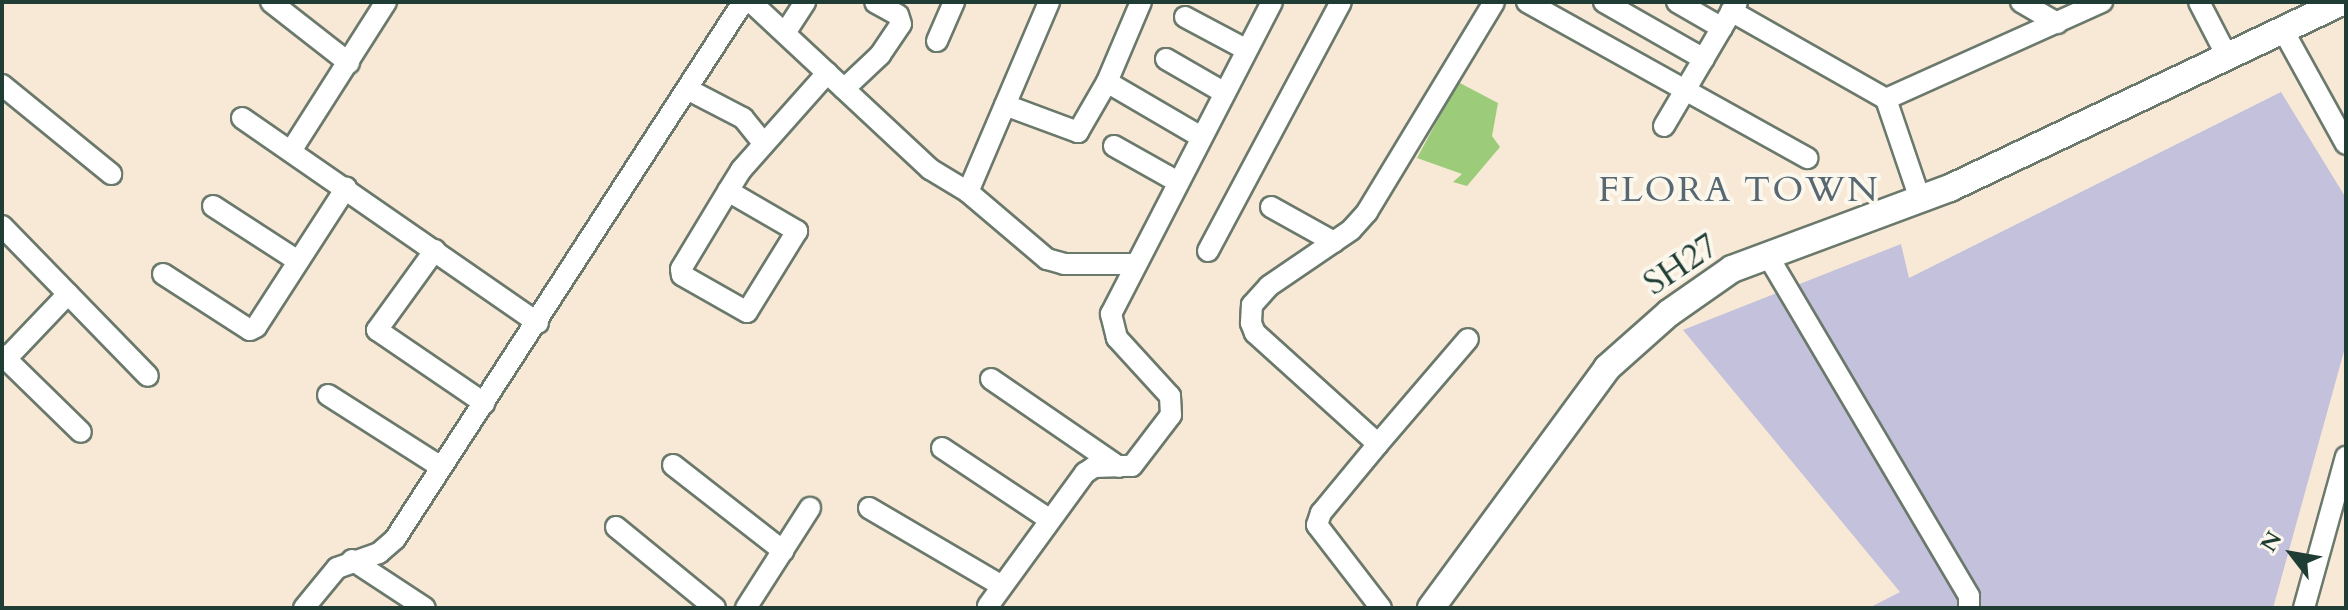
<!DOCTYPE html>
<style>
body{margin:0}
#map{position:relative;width:2348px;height:610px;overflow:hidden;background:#f7e9d5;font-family:Cardo,serif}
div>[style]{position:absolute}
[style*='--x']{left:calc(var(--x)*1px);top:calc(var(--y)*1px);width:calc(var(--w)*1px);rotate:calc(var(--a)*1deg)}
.industrial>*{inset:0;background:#c3c1db}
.green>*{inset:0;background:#9ccc7a}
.roads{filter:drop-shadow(2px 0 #6b796c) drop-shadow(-2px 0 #6b796c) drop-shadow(0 2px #6b796c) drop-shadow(0 -2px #6b796c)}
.minor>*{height:20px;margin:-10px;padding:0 10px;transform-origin:10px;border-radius:10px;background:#fff}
.major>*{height:26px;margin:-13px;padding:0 13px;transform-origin:13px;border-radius:13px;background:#fff}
span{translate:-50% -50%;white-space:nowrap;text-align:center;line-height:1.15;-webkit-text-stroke:8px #fbf7ec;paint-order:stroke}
.street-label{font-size:34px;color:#1f3d34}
.neighbourhood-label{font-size:36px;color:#586872;letter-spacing:2px}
.frame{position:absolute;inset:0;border:4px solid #1f3d34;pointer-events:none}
.north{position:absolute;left:2252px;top:514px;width:80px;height:80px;-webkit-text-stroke:6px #fbf7ec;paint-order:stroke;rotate:301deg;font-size:22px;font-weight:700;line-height:32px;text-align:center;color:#1f3d34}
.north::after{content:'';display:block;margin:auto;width:28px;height:36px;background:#1f3d34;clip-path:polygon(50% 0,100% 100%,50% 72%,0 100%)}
</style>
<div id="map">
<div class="industrial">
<div style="clip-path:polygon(2281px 92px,2346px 198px,2346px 344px,2273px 608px,1869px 608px,1900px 592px,1683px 330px,1901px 244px,1909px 278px)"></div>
</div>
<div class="green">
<div style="clip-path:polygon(1458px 82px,1498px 103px,1492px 136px,1500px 147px,1467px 186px,1453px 182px,1462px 174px,1417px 158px)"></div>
</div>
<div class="roads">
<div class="minor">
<div style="--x:271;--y:2;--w:99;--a:38"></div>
<div style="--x:751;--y:2;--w:245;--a:43"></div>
<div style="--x:930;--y:169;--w:44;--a:31.2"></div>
<div style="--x:968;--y:192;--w:104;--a:40.3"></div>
<div style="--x:1047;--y:259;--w:18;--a:16"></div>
<div style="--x:1064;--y:264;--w:71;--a:0"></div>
<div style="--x:1527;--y:2;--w:321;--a:29.1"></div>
<div style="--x:1604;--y:2;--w:115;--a:29.7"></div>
<div style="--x:1677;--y:2;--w:52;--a:30"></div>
<div style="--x:2021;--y:2;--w:42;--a:30.3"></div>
<div style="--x:2199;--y:2;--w:61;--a:62.6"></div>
<div style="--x:1731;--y:11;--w:178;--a:29.6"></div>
<div style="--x:1185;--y:17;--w:70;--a:28"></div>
<div style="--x:2283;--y:30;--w:130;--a:61.1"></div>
<div style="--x:785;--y:33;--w:37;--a:-57"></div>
<div style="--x:937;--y:41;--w:43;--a:-66.4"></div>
<div style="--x:1166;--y:59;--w:68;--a:30"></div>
<div style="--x:1107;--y:82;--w:109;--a:30.3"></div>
<div style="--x:2;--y:85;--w:141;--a:39.2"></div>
<div style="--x:844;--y:89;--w:50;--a:-43.4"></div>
<div style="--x:880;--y:55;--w:37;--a:-56"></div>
<div style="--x:901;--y:24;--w:9;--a:-108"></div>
<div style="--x:898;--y:15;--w:26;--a:-151"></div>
<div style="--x:689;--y:90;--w:61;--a:27.4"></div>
<div style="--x:743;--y:118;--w:33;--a:51"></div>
<div style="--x:1005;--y:105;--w:78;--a:20.3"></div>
<div style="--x:1078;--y:132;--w:58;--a:-59.9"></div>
<div style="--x:1107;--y:82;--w:87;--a:-67"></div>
<div style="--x:242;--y:118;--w:360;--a:34.7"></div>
<div style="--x:1664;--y:126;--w:144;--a:-59.5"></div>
<div style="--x:1114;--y:146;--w:73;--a:29.4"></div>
<div style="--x:291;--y:151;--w:177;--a:-57.5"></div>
<div style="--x:728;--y:191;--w:80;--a:30.1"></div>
<div style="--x:797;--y:231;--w:95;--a:121.7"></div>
<div style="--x:747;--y:312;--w:75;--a:-150.4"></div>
<div style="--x:682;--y:275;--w:6;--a:-99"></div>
<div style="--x:681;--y:269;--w:91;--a:-58.9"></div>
<div style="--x:728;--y:191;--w:25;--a:-58"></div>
<div style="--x:741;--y:170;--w:130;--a:-48.4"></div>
<div style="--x:968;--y:192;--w:207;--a:-66.9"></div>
<div style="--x:1920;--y:199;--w:106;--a:-108.8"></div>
<div style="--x:1886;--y:99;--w:237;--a:-24.2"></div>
<div style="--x:213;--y:206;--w:101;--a:32.9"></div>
<div style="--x:1271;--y:207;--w:72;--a:29.1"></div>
<div style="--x:2;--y:226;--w:209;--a:45.8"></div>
<div style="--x:435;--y:250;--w:99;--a:125.9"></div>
<div style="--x:377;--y:330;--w:130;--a:34.3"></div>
<div style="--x:1208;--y:251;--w:282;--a:-61.9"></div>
<div style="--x:1768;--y:256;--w:395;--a:59.4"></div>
<div style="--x:1969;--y:596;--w:12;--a:90"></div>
<div style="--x:163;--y:274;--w:103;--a:32.8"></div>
<div style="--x:250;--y:330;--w:7;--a:-27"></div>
<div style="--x:256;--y:327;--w:166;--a:-57.1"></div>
<div style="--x:2;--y:355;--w:110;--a:44.3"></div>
<div style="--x:6;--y:359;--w:90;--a:-46.4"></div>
<div style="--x:991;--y:379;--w:155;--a:34.5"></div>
<div style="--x:328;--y:395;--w:134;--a:32.5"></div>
<div style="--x:1378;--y:444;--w:138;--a:-49.4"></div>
<div style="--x:942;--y:448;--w:128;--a:33.6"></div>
<div style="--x:673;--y:465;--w:140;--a:38"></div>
<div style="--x:869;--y:508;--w:154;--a:30.4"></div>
<div style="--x:616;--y:527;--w:128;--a:39.3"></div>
<div style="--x:352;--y:560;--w:87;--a:33.3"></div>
<div style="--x:988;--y:606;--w:165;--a:-53.9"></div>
<div style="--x:1085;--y:473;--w:11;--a:-34"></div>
<div style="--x:1094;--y:467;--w:38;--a:-2"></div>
<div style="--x:1132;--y:466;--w:64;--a:-52.6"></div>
<div style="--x:1171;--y:415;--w:19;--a:-93"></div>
<div style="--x:1170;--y:396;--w:79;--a:-132.4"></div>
<div style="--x:1117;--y:338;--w:25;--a:-104"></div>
<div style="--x:1111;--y:314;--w:351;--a:-62.7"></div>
<div style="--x:304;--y:608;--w:52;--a:-50.5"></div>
<div style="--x:337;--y:568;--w:45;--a:-19.7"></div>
<div style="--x:379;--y:553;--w:21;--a:-41"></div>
<div style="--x:395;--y:539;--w:640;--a:-57.05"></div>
<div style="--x:746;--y:608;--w:119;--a:-57.4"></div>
<div style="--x:1381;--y:608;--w:105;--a:-127.6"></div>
<div style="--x:1317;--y:525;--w:13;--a:-72"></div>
<div style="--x:1321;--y:513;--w:89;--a:-50.4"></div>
<div style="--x:1378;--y:444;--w:166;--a:-137.9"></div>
<div style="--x:1255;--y:333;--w:11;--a:-112"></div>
<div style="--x:1251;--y:323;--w:18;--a:-87"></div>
<div style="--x:1252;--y:305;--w:25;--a:-48"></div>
<div style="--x:1269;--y:286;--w:99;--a:-34.3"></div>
<div style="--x:1351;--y:230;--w:24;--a:-48"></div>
<div style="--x:1367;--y:212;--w:245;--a:-58.8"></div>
<div style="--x:2304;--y:608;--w:157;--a:-74.5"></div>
</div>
<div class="major">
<div style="--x:1431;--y:608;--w:298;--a:-53.7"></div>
<div style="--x:1607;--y:368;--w:83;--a:-41.6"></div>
<div style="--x:1669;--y:313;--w:77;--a:-34.9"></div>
<div style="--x:1732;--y:269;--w:233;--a:-20.4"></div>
<div style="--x:1950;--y:188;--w:434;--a:-25.4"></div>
</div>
</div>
<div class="street-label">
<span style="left:1681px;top:265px;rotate:-34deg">SH27</span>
</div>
<div class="neighbourhood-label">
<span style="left:1739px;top:190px">FLORA TOWN</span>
</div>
<div class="frame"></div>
<div class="north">N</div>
</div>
